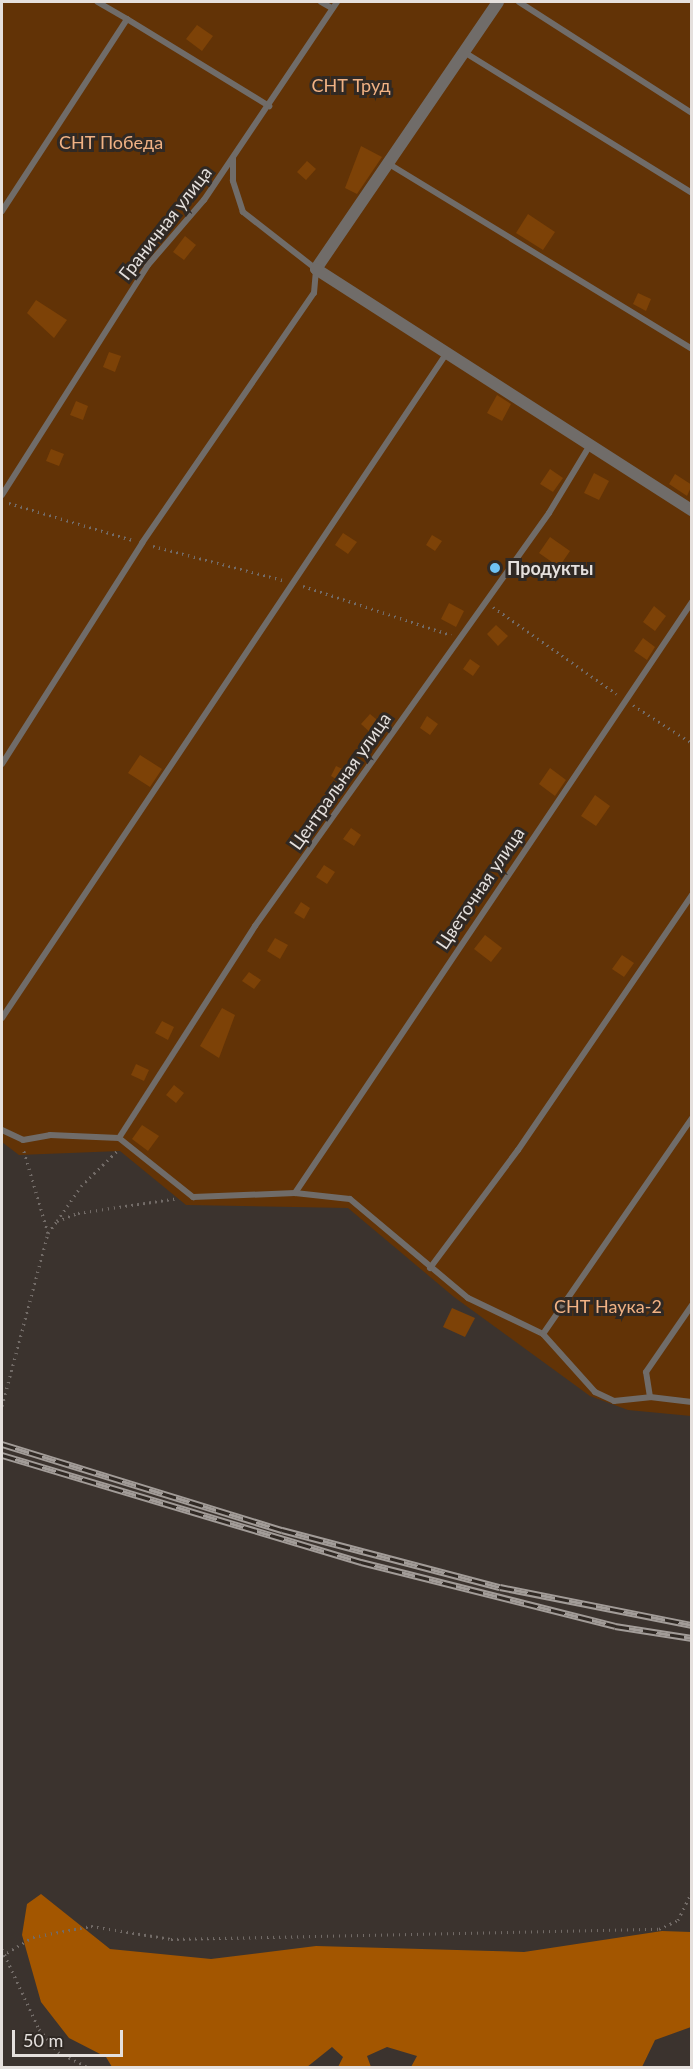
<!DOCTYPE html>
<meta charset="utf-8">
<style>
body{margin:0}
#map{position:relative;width:693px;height:2069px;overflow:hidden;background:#3b332e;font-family:Lato,sans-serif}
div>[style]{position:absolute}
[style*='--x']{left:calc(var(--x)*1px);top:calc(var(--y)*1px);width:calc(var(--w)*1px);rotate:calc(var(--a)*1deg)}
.green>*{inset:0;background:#623306}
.forest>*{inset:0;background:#a35600}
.building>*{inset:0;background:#7d4207}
.path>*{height:3px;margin-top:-1.5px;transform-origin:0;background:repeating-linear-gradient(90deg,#726b67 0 1.5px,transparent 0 6px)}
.service>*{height:6px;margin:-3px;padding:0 3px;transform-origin:3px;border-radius:3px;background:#706c69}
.minor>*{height:12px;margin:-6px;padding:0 6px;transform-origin:6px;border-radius:6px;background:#706c69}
.rail>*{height:7px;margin-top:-3.5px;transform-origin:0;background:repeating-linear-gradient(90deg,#302924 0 14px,#a29c98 0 28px);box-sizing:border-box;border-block:2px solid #a29c98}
.dots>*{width:16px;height:16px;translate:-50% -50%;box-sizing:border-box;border:3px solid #302924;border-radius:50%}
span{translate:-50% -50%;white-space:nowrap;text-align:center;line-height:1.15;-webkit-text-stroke:6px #302924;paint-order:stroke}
.park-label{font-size:18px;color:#f1b284}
.street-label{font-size:18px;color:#e5e0dd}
.poi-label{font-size:18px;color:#e5e0dd;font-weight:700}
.left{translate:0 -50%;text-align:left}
.frame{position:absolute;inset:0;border:3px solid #e5e0dd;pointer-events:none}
.scale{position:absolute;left:12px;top:2030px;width:111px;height:27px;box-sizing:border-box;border:3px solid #e5e0dd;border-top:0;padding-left:8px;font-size:18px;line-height:21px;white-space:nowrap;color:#e5e0dd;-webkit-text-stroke:4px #302924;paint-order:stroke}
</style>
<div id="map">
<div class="green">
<div style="clip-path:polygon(2px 2px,691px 2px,691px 1416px,628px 1410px,590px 1396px,454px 1297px,348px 1208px,186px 1205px,120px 1151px,19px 1155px,2px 1142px)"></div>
</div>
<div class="forest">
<div style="clip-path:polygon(41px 1894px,110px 1949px,211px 1959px,316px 1946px,524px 1952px,662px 1931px,691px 1932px,691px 2027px,655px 2040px,642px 2067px,411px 2067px,417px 2056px,387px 2047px,367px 2056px,371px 2067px,338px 2067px,343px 2057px,332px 2047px,307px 2067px,112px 2067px,106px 2057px,69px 2038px,41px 2002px,22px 1935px,27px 1904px)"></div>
</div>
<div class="building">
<div style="clip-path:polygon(197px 25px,213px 36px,202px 51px,186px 39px)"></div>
<div style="clip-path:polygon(361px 146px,382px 157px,357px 194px,345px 188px)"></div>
<div style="clip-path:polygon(307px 161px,316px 169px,306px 180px,297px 172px)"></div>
<div style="clip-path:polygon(528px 214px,555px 232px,543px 250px,516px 233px)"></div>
<div style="clip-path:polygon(185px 236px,196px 245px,184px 260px,173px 252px)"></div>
<div style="clip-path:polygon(638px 293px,651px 299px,646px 311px,633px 304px)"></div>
<div style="clip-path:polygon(36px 300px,67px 320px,54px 338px,27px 313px)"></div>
<div style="clip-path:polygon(109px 352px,121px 356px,115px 372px,103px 367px)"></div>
<div style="clip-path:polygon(497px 395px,511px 404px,502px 421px,487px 413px)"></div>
<div style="clip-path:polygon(76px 401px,88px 406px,83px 420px,70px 415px)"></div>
<div style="clip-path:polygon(51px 449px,64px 454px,59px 466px,46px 461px)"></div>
<div style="clip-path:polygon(550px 469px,563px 478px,553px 492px,540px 484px)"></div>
<div style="clip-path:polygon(594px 473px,609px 481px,599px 500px,584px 493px)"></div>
<div style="clip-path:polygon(675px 474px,692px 485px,687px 496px,669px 484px)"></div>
<div style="clip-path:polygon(343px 533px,357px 542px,348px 554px,335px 545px)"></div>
<div style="clip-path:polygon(432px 535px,442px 541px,435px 551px,426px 545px)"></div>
<div style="clip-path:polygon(550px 537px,570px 551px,559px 567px,539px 553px)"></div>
<div style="clip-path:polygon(449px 603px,464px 611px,456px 627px,441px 619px)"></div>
<div style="clip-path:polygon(654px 606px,666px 616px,655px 631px,643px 622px)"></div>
<div style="clip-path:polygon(496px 625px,508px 636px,498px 646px,487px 634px)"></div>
<div style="clip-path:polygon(643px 638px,655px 647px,647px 660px,634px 651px)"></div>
<div style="clip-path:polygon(470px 659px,480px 666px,473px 676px,463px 669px)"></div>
<div style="clip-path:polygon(370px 714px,382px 724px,373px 735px,361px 724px)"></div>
<div style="clip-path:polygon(427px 716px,438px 724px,430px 735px,420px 728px)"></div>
<div style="clip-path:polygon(140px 755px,162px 769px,150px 787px,128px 773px)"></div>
<div style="clip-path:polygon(336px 766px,347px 771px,341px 782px,331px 776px)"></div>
<div style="clip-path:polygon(550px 768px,566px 780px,555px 796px,539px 784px)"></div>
<div style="clip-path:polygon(595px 795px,610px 806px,596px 826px,581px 816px)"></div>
<div style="clip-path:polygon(351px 828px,361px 835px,354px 846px,343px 839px)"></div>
<div style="clip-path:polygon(324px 865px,335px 872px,327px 884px,316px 877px)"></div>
<div style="clip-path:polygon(301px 902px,310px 908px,304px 919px,294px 913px)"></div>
<div style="clip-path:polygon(485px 935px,502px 948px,491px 962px,474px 949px)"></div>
<div style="clip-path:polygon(275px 938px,288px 945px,280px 959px,267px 951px)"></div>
<div style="clip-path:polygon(622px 955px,634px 963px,624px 977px,612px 969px)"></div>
<div style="clip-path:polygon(249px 972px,261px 980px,254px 989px,242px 981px)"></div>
<div style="clip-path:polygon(222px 1008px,235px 1015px,219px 1058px,200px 1046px)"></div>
<div style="clip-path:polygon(162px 1021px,174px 1027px,168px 1040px,155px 1033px)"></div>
<div style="clip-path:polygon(136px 1064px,149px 1070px,144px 1081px,131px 1075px)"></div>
<div style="clip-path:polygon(174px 1085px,184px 1093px,176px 1103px,166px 1095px)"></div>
<div style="clip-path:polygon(142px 1125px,159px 1136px,148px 1151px,132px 1139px)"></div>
<div style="clip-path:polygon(452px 1308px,475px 1318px,465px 1337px,443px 1327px)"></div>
</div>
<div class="path">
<div style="--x:9;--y:503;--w:128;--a:16.7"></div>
<div style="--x:153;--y:546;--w:134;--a:14.7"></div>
<div style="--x:303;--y:586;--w:156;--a:18.3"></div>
<div style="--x:493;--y:607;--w:151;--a:35.1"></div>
<div style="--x:633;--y:705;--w:70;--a:32.8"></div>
<div style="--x:57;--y:1221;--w:42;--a:-55.6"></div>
<div style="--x:81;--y:1186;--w:53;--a:-44.2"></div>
<div style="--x:48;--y:1233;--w:15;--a:-53"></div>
<div style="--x:57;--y:1221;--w:22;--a:-21"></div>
<div style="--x:78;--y:1213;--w:102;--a:-8.4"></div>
<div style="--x:2;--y:1406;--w:179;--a:-75.1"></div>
<div style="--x:48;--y:1233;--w:89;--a:-106.4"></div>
<div style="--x:2;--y:1949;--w:88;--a:65.2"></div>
<div style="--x:39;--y:2029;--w:30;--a:50"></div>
<div style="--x:58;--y:2052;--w:35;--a:27"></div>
<div style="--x:2;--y:1956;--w:36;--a:-32"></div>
<div style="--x:33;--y:1937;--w:59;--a:-10.7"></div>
<div style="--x:91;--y:1926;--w:81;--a:9.2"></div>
<div style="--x:171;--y:1939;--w:488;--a:-1.2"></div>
<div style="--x:659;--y:1929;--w:21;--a:-25"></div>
<div style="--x:678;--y:1920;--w:32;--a:-64"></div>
</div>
<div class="service">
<div style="--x:321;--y:2;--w:13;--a:29"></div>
<div style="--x:519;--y:2;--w:206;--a:32.7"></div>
<div style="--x:127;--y:19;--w:167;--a:31.5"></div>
<div style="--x:464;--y:52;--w:268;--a:31.7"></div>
<div style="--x:389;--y:164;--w:355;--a:31.4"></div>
<div style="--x:2;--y:211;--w:229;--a:-56.9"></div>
<div style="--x:127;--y:19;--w:34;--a:-150"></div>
<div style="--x:2;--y:495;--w:272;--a:-57.6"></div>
<div style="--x:148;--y:265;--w:86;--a:-49.3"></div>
<div style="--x:204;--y:200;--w:239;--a:-56.1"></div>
<div style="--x:2;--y:764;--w:262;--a:-57.6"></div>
<div style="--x:142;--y:543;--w:303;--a:-55.5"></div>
<div style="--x:314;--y:293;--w:24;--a:-85"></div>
<div style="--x:316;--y:269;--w:93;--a:-142"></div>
<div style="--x:243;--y:212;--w:33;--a:-108"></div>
<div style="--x:233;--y:181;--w:23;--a:-90"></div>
<div style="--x:2;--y:1018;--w:799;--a:-56.23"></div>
<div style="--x:2;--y:1130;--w:23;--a:25"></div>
<div style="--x:23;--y:1140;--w:27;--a:-10"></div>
<div style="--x:50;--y:1135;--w:69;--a:2.5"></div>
<div style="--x:119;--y:1138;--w:95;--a:38.6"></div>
<div style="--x:193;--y:1197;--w:102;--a:-2.2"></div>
<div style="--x:295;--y:1193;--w:55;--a:6.2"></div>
<div style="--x:350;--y:1199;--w:154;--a:40"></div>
<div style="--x:468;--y:1298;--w:83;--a:25.6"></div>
<div style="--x:543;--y:1334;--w:262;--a:-55.4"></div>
<div style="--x:119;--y:1138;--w:252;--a:-57.3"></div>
<div style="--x:255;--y:926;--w:507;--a:-54.55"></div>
<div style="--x:549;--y:513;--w:79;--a:-58.9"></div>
<div style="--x:295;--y:1193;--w:712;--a:-56.11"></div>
<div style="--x:430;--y:1268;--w:147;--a:-53.3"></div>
<div style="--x:518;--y:1150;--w:309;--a:-55.7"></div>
<div style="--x:543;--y:1334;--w:78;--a:48.1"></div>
<div style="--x:595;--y:1392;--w:21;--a:25"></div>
<div style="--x:614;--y:1401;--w:36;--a:-6"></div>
<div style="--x:650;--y:1397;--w:25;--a:-99"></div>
<div style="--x:646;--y:1372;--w:81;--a:-55.5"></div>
<div style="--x:650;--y:1397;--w:42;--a:6.8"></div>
</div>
<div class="minor">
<div style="--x:498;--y:2;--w:323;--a:124.3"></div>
<div style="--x:316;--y:269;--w:447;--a:32.7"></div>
</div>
<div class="rail">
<div style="--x:2;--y:1444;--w:293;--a:17.1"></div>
<div style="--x:282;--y:1530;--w:225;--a:14.7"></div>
<div style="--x:500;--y:1587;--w:196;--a:11.2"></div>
<div style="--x:2;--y:1455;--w:375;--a:16.6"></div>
<div style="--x:361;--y:1562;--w:262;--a:14.1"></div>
<div style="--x:615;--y:1626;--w:78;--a:8.9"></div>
</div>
<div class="dots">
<div style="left:495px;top:568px;background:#6fc2f4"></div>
</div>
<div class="park-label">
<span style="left:351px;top:85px">СНТ Труд</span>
<span style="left:111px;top:142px">СНТ Победа</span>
<span style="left:608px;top:1306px">СНТ Наука-2</span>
</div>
<div class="street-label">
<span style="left:165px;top:223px;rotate:-52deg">Граничная улица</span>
<span style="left:340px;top:781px;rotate:-55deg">Центральная улица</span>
<span style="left:480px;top:888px;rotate:-56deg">Цветочная улица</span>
</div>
<div class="poi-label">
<span class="left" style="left:507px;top:568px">Продукты</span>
</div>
<div class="frame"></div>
<div class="scale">50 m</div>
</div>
